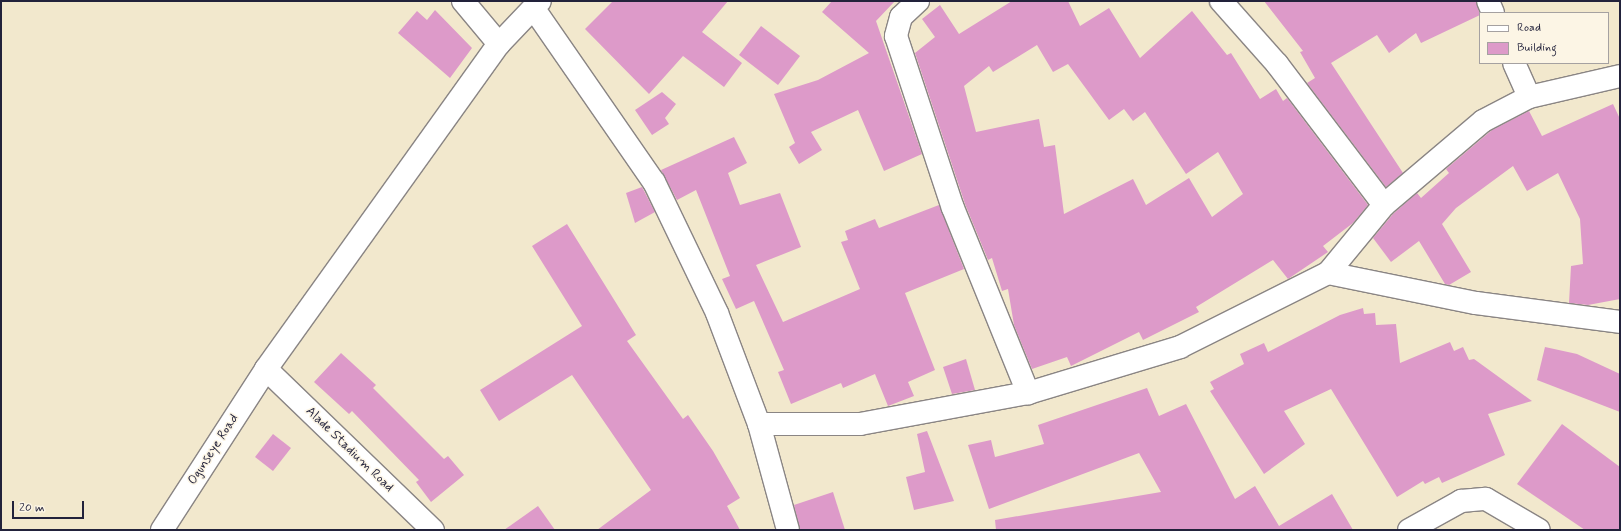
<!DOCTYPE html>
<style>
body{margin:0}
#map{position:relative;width:1621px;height:531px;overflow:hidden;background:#f2e8cd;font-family:Mynerve,sans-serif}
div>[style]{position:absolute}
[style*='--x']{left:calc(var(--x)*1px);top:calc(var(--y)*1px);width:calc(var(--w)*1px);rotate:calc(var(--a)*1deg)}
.building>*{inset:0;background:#dd9ac9}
.roads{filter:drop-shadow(1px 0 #8a8584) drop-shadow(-1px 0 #8a8584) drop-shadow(0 1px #8a8584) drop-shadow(0 -1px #8a8584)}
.minor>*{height:22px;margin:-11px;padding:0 11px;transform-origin:11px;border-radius:11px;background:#fff}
.tertiary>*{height:22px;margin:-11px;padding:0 11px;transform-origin:11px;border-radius:11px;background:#fff}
span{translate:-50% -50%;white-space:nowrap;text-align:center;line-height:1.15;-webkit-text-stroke:3px #fcf5e5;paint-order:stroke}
.street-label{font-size:13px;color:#22223b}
.frame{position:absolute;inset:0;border:2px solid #22223b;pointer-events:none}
.legend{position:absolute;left:1479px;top:12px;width:130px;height:52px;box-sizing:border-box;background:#fcf5e5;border:1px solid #a5a1a1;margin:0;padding:5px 7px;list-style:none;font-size:12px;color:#22223b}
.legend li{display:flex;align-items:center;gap:8px;height:20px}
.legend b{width:20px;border:1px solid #a5a1a1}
.scale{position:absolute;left:12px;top:501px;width:72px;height:18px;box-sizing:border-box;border:2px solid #22223b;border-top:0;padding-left:5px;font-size:12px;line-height:14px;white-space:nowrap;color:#22223b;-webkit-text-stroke:3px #fcf5e5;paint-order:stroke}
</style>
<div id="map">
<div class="building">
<div style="clip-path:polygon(613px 1px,728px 1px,702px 32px,742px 63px,724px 87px,683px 56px,649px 94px,585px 29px)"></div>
<div style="clip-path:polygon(832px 1px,895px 1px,876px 21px,922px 154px,884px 171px,858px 110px,811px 132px,822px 150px,799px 164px,789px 147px,795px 143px,774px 94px,818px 80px,869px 53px,822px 12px)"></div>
<div style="clip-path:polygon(evenodd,1012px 1px,1068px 1px,1080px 26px,1109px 8px,1140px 58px,1192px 11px,1227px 55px,1231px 53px,1260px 99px,1276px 89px,1283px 101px,1287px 98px,1368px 205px,1353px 223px,1323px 246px,1328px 252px,1288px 279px,1273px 260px,1196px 307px,1199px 312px,1143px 340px,1139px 332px,1071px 366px,1067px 357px,1032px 369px,1014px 325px,1008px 289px,1002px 291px,992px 258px,988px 260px,965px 204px,915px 53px,935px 37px,922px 19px,940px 5px,959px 34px,1012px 1px,1037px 45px,1053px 72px,1068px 64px,1109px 120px,1124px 109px,1133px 121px,1145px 112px,1186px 174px,1218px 152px,1243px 194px,1212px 217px,1189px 178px,1146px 205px,1133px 179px,1064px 214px,1055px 145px,1044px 147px,1039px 119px,976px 132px,964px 86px,989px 66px,993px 72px,1037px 45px)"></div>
<div style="clip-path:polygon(1264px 1px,1476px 1px,1480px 15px,1421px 43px,1416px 33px,1389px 53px,1377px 35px,1331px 63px,1403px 173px,1386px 187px,1307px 83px,1315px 78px,1300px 52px,1303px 51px)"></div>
<div style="clip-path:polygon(435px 10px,472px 48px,450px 78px,398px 33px,417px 11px,427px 20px)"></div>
<div style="clip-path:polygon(761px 26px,800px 56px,778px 85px,739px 55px)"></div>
<div style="clip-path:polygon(662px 92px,676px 104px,665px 118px,669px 124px,652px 135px,635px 110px)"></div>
<div style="clip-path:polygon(1613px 104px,1620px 119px,1620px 299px,1588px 305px,1569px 303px,1571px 266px,1583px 264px,1580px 219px,1558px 173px,1527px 191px,1513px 166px,1456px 208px,1442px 224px,1471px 272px,1449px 285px,1445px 284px,1419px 241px,1391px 262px,1373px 238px,1393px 214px,1417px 193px,1421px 198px,1449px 173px,1446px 169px,1492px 130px,1529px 111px,1542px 136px)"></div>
<div style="clip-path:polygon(734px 137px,747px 163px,728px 173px,740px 205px,780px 193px,801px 247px,756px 265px,783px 322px,860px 289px,841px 242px,848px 240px,845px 231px,875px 219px,879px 228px,939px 205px,964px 269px,905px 293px,935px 370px,908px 382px,914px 396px,888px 406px,875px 374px,843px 388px,841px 383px,791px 404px,778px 372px,784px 370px,754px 301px,736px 309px,722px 279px,730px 276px,696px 190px,677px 200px,661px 170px)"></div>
<div style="clip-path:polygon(642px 187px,655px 212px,635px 223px,626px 193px)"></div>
<div style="clip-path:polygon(567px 224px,636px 335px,627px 341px,683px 419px,688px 415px,713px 451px,740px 498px,727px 506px,740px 530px,597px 530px,651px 490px,572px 375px,499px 421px,480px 390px,582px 326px,532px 246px)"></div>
<div style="clip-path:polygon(1363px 308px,1364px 314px,1375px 313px,1376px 325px,1396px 324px,1400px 363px,1450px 342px,1454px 351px,1463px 347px,1469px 360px,1474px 359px,1532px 401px,1488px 414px,1505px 455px,1442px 483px,1439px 477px,1425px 484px,1423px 481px,1397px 497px,1331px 389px,1284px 411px,1305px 444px,1264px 474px,1210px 391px,1214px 389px,1210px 382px,1244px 364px,1240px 354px,1264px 343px,1268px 352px,1340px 315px)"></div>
<div style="clip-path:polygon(1545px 347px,1577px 354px,1620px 374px,1620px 412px,1537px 380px)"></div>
<div style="clip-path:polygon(341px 353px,376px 385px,373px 388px,444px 459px,448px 456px,464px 475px,431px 502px,416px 482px,419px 480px,352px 411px,349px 414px,314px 382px)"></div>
<div style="clip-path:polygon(966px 359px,975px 390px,952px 394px,943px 367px)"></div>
<div style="clip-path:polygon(1147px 388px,1159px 416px,1186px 404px,1235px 499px,1255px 486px,1279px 526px,1332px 494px,1353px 530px,996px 530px,995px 520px,1161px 492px,1139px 453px,989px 509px,968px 445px,991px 440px,995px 457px,1044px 444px,1038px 425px)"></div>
<div style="clip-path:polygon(1562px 424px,1620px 467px,1620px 530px,1585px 530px,1517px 484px)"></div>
<div style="clip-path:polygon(927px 431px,954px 501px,914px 510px,906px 477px,925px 472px,917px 434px)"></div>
<div style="clip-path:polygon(273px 434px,291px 448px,273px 471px,255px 457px)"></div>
<div style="clip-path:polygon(833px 492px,845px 530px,800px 530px,794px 505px)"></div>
<div style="clip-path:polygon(538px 506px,555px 530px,504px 530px)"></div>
</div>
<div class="roads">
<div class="minor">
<div style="--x:463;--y:1;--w:56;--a:50.1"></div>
<div style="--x:918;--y:1;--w:23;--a:137"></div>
<div style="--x:901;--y:17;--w:20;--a:105"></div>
<div style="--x:896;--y:36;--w:181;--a:71.7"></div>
<div style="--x:953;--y:208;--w:200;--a:67.9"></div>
<div style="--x:1221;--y:1;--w:84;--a:48.4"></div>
<div style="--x:1277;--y:64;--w:177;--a:52.8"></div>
<div style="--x:1488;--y:1;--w:13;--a:67"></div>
<div style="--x:534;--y:9;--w:211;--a:55.3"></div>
<div style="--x:654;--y:182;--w:145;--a:64.3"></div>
<div style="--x:717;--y:313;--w:119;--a:69.3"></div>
<div style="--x:759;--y:424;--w:110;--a:74.7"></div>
<div style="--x:1514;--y:63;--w:37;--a:66"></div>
<div style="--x:1328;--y:273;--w:88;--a:-50.5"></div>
<div style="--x:1384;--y:205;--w:130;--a:-40.3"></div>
<div style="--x:1483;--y:121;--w:52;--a:-27.6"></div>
<div style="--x:1529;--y:97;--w:93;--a:-13"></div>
<div style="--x:266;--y:369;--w:400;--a:-54.4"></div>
<div style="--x:499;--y:44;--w:59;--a:-46.4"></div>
<div style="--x:759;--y:424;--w:101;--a:0"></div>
<div style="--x:860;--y:424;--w:171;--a:-10.5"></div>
<div style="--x:1028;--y:393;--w:159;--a:-16.8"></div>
<div style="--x:1180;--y:347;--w:165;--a:-26.6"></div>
<div style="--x:1328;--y:273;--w:151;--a:11.5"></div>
<div style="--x:1476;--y:303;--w:145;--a:7.5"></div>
<div style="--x:1409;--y:530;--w:60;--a:-29.1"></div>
<div style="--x:1461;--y:501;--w:25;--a:-5"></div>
<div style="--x:1486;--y:499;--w:61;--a:30.3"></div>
</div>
<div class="tertiary">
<div style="--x:162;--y:530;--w:192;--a:-57.1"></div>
<div style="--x:266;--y:369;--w:232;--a:44"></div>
</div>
</div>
<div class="street-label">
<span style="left:214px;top:450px;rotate:-57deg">Ogunseye Road</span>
<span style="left:349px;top:450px;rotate:44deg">Alade Stadium Road</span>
</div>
<div class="frame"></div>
<ul class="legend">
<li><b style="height:5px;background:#fff"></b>Road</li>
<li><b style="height:11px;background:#dd9ac9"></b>Building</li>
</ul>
<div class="scale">20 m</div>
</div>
